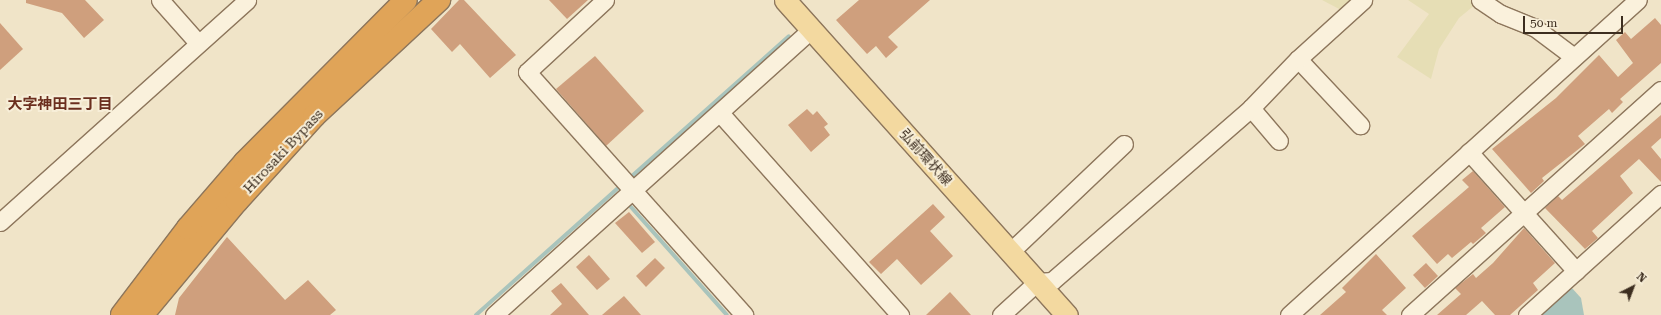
<!DOCTYPE html>
<meta charset="utf-8">
<style>
body{margin:0}
#map{position:relative;width:1661px;height:315px;overflow:hidden;background:#f0e4c8;font-family:"Roboto Serif","Noto Sans JP",serif}
div>[style]{position:absolute}
[style*='--x']{left:calc(var(--x)*1px);top:calc(var(--y)*1px);width:calc(var(--w)*1px);rotate:calc(var(--a)*1deg)}
.farmland>*{inset:0;background:#e6deb5}
.water>*{inset:0;background:#a9c4bc}
.stream>*{height:4px;margin:-2px;padding:0 2px;transform-origin:2px;border-radius:2px;background:#a9c4bc}
.building>*{inset:0;background:#cf9f7d}
.roads{filter:drop-shadow(1px 0 #8d765c) drop-shadow(-1px 0 #8d765c) drop-shadow(0 1px #8d765c) drop-shadow(0 -1px #8d765c)}
.minor>*{height:17px;margin:-8.5px;padding:0 8.5px;transform-origin:8.5px;border-radius:8.5px;background:#faf1dc}
.major>*{height:21px;margin:-10.5px;padding:0 10.5px;transform-origin:10.5px;border-radius:10.5px;background:#f3d9a0}
.highway>*{height:22px;margin:-11px;padding:0 11px;transform-origin:11px;border-radius:11px;background:#e0a458}
span{translate:-50% -50%;white-space:nowrap;text-align:center;line-height:1.15;-webkit-text-stroke:4px #f7eed8;paint-order:stroke}
.street-label{font-size:14px;color:#3d2e20}
.neighbourhood-label{font-size:15px;color:#6b2e1e;font-weight:700}
.north{position:absolute;left:1613px;top:267px;width:40px;height:40px;-webkit-text-stroke:3px #f7eed8;paint-order:stroke;rotate:42deg;font-size:11px;font-weight:700;line-height:16px;text-align:center;color:#3d2e20}
.north::after{content:'';display:block;margin:auto;width:14px;height:18px;background:#3d2e20;clip-path:polygon(50% 0,100% 100%,50% 72%,0 100%)}
.scale{position:absolute;left:1523px;top:16px;width:100px;height:18px;box-sizing:border-box;border:2px solid #3d2e20;border-top:0;padding-left:5px;font-size:12px;line-height:14px;white-space:nowrap;color:#3d2e20;-webkit-text-stroke:3px #f7eed8;paint-order:stroke}
</style>
<div id="map">
<div class="farmland">
<div style="clip-path:polygon(1322px 0,1355px 0,1343px 11px)"></div>
<div style="clip-path:polygon(1408px 0,1470px 0,1476px 4px,1459px 18px,1439px 49px,1431px 79px,1397px 57px,1429px 14px)"></div>
</div>
<div class="water">
<div style="clip-path:polygon(1571px 287px,1581px 298px,1584px 315px,1540px 315px)"></div>
</div>
<div class="stream">
<div style="--x:632;--y:176;--w:210;--a:-41.7"></div>
<div style="--x:631;--y:207;--w:144;--a:48.4"></div>
<div style="--x:476;--y:315;--w:189;--a:-41.8"></div>
</div>
<div class="building">
<div style="clip-path:polygon(26px 0,85px 0,104px 20px,84px 38px,62px 13px,26px 3px)"></div>
<div style="clip-path:polygon(459px 0,464px 0,516px 55px,490px 78px,460px 44px,452px 52px,431px 29px)"></div>
<div style="clip-path:polygon(549px 0,588px 0,567px 19px)"></div>
<div style="clip-path:polygon(859px 0,930px 0,888px 37px,898px 47px,886px 58px,876px 46px,867px 54px,836px 20px)"></div>
<div style="clip-path:polygon(1655px 18px,1661px 25px,1661px 63px,1620px 99px,1623px 102px,1612px 113px,1609px 109px,1578px 136px,1585px 144px,1542px 178px,1544px 181px,1531px 193px,1492px 149px,1556px 98px,1599px 55px,1618px 77px,1633px 63px,1616px 40px,1625px 32px,1631px 39px)"></div>
<div style="clip-path:polygon(0 23px,23px 49px,0 70px)"></div>
<div style="clip-path:polygon(595px 56px,644px 111px,606px 146px,556px 89px)"></div>
<div style="clip-path:polygon(807px 109px,813px 115px,817px 111px,828px 124px,824px 127px,830px 135px,811px 152px,788px 125px)"></div>
<div style="clip-path:polygon(1661px 115px,1661px 138px,1651px 147px,1661px 159px,1661px 182px,1639px 159px,1620px 176px,1633px 193px,1592px 231px,1598px 238px,1585px 249px,1545px 208px,1558px 196px,1562px 200px)"></div>
<div style="clip-path:polygon(1473px 171px,1505px 207px,1481px 228px,1486px 233px,1473px 244px,1471px 242px,1452px 258px,1448px 254px,1437px 264px,1412px 236px,1469px 187px,1462px 180px)"></div>
<div style="clip-path:polygon(933px 204px,945px 217px,930px 231px,953px 256px,921px 285px,897px 259px,881px 274px,869px 262px)"></div>
<div style="clip-path:polygon(629px 212px,655px 242px,642px 253px,615px 223px)"></div>
<div style="clip-path:polygon(1524px 228px,1555px 263px,1533px 283px,1538px 290px,1510px 315px,1495px 315px,1482px 301px,1466px 315px,1437px 315px,1461px 294px,1455px 288px,1473px 274px,1476px 278px,1493px 263px)"></div>
<div style="clip-path:polygon(227px 237px,285px 300px,308px 280px,336px 310px,330px 315px,175px 315px,179px 298px)"></div>
<div style="clip-path:polygon(1376px 254px,1406px 288px,1382px 310px,1387px 315px,1320px 315px,1346px 292px,1342px 288px)"></div>
<div style="clip-path:polygon(589px 255px,610px 279px,597px 290px,576px 267px)"></div>
<div style="clip-path:polygon(655px 258px,665px 268px,646px 287px,636px 276px)"></div>
<div style="clip-path:polygon(1426px 263px,1438px 276px,1425px 288px,1413px 275px)"></div>
<div style="clip-path:polygon(561px 283px,589px 315px,550px 315px,562px 304px,551px 291px)"></div>
<div style="clip-path:polygon(950px 292px,971px 315px,926px 315px)"></div>
<div style="clip-path:polygon(624px 296px,641px 315px,602px 315px)"></div>
</div>
<div class="roads">
<div class="minor">
<div style="--x:160;--y:0;--w:57;--a:48.5"></div>
<div style="--x:605;--y:0;--w:106;--a:137.3"></div>
<div style="--x:527;--y:72;--w:326;--a:48.2"></div>
<div style="--x:1480;--y:0;--w:25;--a:34"></div>
<div style="--x:1501;--y:14;--w:35;--a:22"></div>
<div style="--x:1534;--y:27;--w:50;--a:36.9"></div>
<div style="--x:1298;--y:59;--w:91;--a:46.8"></div>
<div style="--x:1251;--y:108;--w:43;--a:49.7"></div>
<div style="--x:720;--y:113;--w:271;--a:48.3"></div>
<div style="--x:1469;--y:152;--w:160;--a:48"></div>
<div style="--x:0;--y:222;--w:332;--a:-41.9"></div>
<div style="--x:1010;--y:252;--w:157;--a:-43.5"></div>
<div style="--x:494;--y:315;--w:426;--a:-42"></div>
<div style="--x:1001;--y:315;--w:49;--a:-42.5"></div>
<div style="--x:1037;--y:282;--w:15;--a:-4"></div>
<div style="--x:1052;--y:281;--w:264;--a:-41"></div>
<div style="--x:1251;--y:108;--w:68;--a:-46.2"></div>
<div style="--x:1298;--y:59;--w:88;--a:-42.2"></div>
<div style="--x:1289;--y:315;--w:470;--a:-42.1"></div>
<div style="--x:1410;--y:315;--w:337;--a:-41.9"></div>
<div style="--x:1527;--y:315;--w:181;--a:-42.1"></div>
</div>
<div class="major">
<div style="--x:785;--y:0;--w:423;--a:48.2"></div>
</div>
<div class="highway">
<div style="--x:122;--y:315;--w:109;--a:-52.8"></div>
<div style="--x:188;--y:228;--w:87;--a:-49.2"></div>
<div style="--x:245;--y:162;--w:228;--a:-45.2"></div>
<div style="--x:142;--y:315;--w:148;--a:-50.2"></div>
<div style="--x:237;--y:201;--w:115;--a:-47.8"></div>
<div style="--x:314;--y:116;--w:171;--a:-42.9"></div>
</div>
</div>
<div class="street-label">
<span style="left:283px;top:151px;rotate:-47deg">Hirosaki Bypass</span>
<span style="left:926px;top:157px;rotate:48deg">弘前環状線</span>
</div>
<div class="neighbourhood-label">
<span style="left:60px;top:105px">大字神田三丁目</span>
</div>
<div class="north">N</div>
<div class="scale">50 m</div>
</div>
